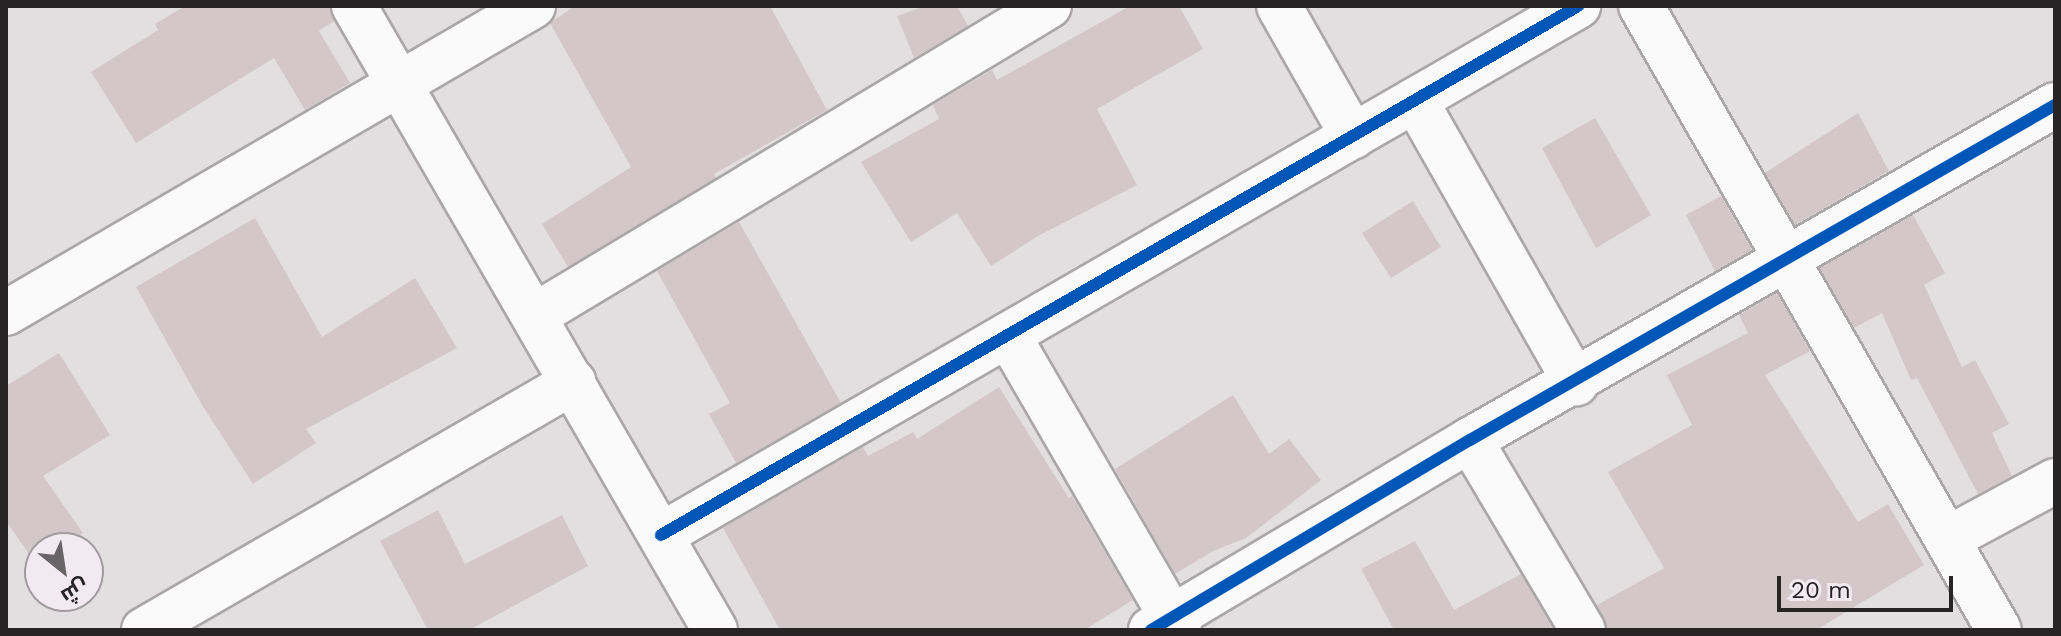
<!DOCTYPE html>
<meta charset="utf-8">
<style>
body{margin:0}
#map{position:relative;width:2061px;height:636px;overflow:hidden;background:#e3dfe1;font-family:"Work Sans",Cairo,sans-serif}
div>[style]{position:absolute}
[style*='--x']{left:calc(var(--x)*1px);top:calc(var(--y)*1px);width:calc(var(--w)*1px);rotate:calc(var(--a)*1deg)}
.building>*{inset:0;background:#d3c7ca}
.roads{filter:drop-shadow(2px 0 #aba7a9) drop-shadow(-2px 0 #aba7a9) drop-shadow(0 2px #aba7a9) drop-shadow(0 -2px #aba7a9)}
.minor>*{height:44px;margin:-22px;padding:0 22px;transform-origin:22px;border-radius:22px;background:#fbfafa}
.cycleway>*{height:12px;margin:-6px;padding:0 6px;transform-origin:6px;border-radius:6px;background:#0057b8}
span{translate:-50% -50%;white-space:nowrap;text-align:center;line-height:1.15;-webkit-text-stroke:8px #f2eaf0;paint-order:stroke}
.frame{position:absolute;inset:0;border:8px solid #272426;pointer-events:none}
.north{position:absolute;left:24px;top:532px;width:80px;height:80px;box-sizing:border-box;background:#f2eaf0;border:2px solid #a19b9f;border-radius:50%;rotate:150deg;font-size:22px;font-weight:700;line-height:32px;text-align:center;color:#272426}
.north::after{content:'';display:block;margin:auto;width:28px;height:36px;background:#696567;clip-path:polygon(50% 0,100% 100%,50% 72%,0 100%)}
.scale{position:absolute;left:1777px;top:576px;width:176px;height:36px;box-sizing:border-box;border:4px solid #272426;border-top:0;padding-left:10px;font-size:24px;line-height:28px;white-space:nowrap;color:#272426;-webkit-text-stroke:6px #f2eaf0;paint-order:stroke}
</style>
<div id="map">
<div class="building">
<div style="clip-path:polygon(185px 6px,329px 6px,334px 21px,319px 31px,350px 83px,305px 110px,274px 58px,136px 143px,91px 72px,158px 30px,155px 24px)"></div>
<div style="clip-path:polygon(575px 6px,770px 6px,827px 110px,714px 174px,716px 178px,568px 267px,542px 224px,631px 167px,550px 23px)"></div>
<div style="clip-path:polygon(925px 6px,957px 6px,968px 26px,914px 58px,897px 16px)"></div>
<div style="clip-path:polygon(1130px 6px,1179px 6px,1203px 49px,1097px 109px,1137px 185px,1038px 236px,991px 266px,957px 213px,911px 242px,861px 162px,939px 119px,933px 105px,992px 70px,997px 80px)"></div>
<div style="clip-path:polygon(1858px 113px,1889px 171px,1795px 225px,1765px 173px)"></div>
<div style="clip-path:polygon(1595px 118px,1651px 215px,1596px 248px,1542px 148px)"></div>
<div style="clip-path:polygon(1721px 196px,1752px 250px,1715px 271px,1686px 215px)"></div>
<div style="clip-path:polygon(1413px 201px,1441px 247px,1391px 278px,1362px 233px)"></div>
<div style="clip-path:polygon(1913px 215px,1945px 273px,1924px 285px,1962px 367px,1975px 360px,2009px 424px,1992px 433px,2012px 476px,1978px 494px,1917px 378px,1911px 380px,1882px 313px,1854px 328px,1820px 268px)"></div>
<div style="clip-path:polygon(255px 218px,322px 337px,415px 278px,457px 348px,306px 429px,316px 443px,253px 484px,202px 405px,136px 287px)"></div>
<div style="clip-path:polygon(739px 222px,841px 403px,736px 463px,709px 414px,730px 403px,657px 271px)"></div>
<div style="clip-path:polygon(1777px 293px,1810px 351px,1765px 375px,1858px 522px,1888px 504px,1924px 565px,1816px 630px,1608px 630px,1597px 605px,1664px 568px,1608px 472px,1692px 425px,1667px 375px,1748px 333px,1739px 315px)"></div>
<div style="clip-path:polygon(59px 353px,110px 435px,43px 476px,83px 533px,60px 548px,40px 548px,40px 562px,36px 564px,6px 521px,6px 386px)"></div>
<div style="clip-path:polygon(999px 387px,1069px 498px,1072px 496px,1133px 600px,1084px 630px,780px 630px,723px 528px,863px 447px,868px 456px,913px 432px,917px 439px)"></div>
<div style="clip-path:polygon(1233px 395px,1269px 454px,1289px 439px,1321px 480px,1246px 538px,1213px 551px,1175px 574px,1115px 469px)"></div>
<div style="clip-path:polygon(438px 510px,465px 564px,562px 515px,588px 566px,469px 630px,428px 630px,380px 541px)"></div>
<div style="clip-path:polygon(1415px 541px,1454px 610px,1521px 574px,1554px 630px,1394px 630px,1361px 569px)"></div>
</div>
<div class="roads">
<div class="minor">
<div style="--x:354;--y:6;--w:721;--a:59.95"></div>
<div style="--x:1279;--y:6;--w:150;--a:60.4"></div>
<div style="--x:1641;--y:6;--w:719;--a:60.16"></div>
<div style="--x:1415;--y:100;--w:326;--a:60.4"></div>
<div style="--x:6;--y:313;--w:610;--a:-30.22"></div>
<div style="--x:534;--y:316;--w:601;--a:-31.05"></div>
<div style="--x:1008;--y:335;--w:341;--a:59.9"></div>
<div style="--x:1470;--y:440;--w:221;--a:59.3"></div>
<div style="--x:661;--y:535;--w:1059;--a:-29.98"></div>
<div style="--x:1947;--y:539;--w:123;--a:-28.2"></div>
<div style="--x:144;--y:630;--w:496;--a:-30"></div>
<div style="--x:1151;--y:630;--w:371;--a:-30.8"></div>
<div style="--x:1470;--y:440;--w:674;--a:-29.8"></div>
</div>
</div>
<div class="cycleway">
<div style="--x:661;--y:535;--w:1059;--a:-29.98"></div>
<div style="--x:1151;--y:630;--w:371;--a:-30.8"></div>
<div style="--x:1470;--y:440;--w:674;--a:-29.8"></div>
</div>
<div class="frame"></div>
<div class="north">ش</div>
<div class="scale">20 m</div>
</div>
